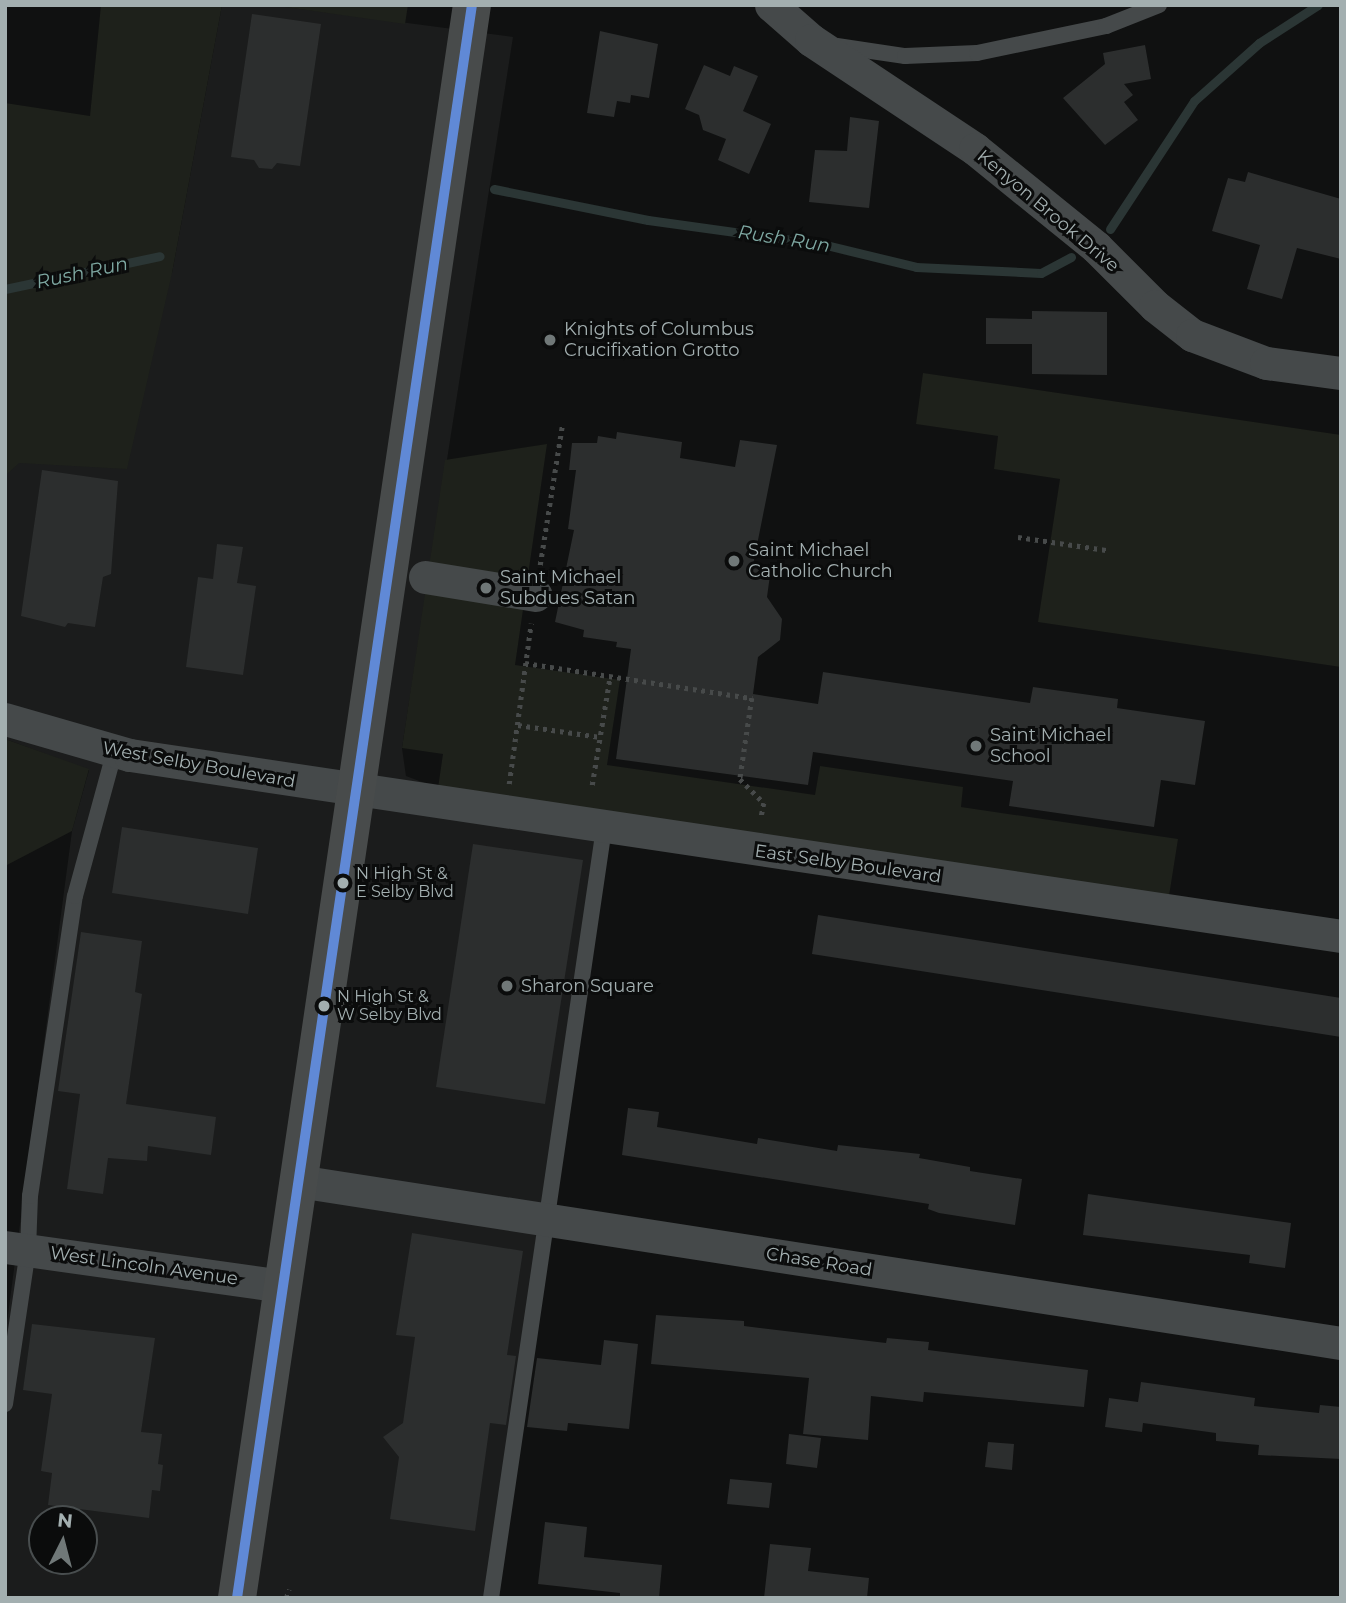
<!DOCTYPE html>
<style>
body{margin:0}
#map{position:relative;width:1346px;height:1603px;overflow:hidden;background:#101111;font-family:Montserrat,sans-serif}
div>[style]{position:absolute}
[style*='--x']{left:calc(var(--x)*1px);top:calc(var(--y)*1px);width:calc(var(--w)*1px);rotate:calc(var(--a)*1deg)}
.built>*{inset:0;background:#1b1c1c}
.green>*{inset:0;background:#1e211b}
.stream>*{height:9px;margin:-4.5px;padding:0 4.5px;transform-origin:4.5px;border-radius:4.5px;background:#2b3635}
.building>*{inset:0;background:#2c2e2e}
.path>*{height:4.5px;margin-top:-2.25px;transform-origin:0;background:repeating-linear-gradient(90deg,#474a4a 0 3.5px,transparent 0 8.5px)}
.lane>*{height:16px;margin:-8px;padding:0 8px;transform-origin:8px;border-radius:8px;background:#45494a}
.street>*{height:33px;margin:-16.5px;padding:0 16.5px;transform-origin:16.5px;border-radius:16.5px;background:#45494a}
.primary>*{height:38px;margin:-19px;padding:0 19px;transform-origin:19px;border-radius:19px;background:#484b4b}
.bus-1>*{height:10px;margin:-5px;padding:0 5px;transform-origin:5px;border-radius:5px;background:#6089d6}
.dots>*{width:19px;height:19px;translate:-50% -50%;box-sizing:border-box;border:4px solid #0b0c0c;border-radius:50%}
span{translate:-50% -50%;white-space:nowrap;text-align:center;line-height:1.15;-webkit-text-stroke:6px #0b0c0c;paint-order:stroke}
.bus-label{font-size:16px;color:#a3afb0}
.left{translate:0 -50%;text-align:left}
.street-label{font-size:18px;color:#a3afb0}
.poi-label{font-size:18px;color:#a3afb0}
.water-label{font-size:19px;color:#7ea8a2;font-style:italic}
.frame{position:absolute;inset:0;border:7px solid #a3afb0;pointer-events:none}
.north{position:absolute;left:28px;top:1505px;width:70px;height:70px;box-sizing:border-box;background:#0b0c0c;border:2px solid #484d4e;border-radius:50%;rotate:6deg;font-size:19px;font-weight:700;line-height:28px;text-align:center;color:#a3afb0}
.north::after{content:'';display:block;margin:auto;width:24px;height:32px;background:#707878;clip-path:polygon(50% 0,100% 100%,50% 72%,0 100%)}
</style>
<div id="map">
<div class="built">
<div style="clip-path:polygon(evenodd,222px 5px,271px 5px,513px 37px,402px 748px,406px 776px,438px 788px,605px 812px,492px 1598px,5px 1598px,5px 1337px,72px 831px,89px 770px,5px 739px,5px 476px,172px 273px,222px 5px,42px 1519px,84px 1519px,84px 1561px,42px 1561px,42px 1519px)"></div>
</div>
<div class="green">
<div style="clip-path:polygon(101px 5px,222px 5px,172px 273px,127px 469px,19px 463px,5px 476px,5px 103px,90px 116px)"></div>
<div style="clip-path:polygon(271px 5px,408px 5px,405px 24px)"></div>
<div style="clip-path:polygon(923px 373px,1341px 435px,1341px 667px,1038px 622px,1060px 479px,994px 469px,998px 436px,916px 424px)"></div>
<div style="clip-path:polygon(547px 444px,515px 665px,620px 680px,607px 765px,815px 795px,820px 766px,963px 787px,961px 807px,1178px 839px,1169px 896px,438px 788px,443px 754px,402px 748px,445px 460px)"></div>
<div style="clip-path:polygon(5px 739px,89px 769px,72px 831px,5px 866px)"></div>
</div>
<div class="stream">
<div style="--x:494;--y:189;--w:157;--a:11.4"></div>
<div style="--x:648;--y:220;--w:176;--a:7.9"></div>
<div style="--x:822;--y:244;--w:97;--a:13.7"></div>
<div style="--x:916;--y:267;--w:125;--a:2.7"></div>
<div style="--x:1041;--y:273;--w:34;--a:-28"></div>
<div style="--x:1110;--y:229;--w:153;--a:-56.7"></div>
<div style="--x:1194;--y:101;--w:87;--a:-41.7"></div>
<div style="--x:1259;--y:43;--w:70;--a:-32.8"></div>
<div style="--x:5;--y:289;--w:158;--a:-12"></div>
</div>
<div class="building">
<div style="clip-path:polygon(252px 14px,321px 24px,300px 166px,277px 163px,272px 169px,259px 168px,254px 160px,231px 157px)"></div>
<div style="clip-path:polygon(600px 31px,658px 44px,649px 98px,631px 95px,630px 103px,617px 101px,614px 117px,587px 113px)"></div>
<div style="clip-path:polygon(1145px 45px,1151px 79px,1124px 84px,1133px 95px,1124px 102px,1138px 120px,1105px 145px,1063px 98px,1105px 64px,1103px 53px)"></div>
<div style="clip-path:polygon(704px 65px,730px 76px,734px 66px,758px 76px,743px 111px,771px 124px,749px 174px,718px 160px,726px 139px,703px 130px,699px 115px,685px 109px)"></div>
<div style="clip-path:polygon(850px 117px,879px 121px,869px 208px,809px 202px,815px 150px,847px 151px)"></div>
<div style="clip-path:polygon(1248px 172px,1341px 199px,1341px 259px,1297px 248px,1282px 299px,1247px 289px,1260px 245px,1212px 231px,1228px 178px,1245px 182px)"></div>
<div style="clip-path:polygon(1032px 311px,1107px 312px,1107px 375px,1032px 374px,1032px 344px,986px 344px,986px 318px,1032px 319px)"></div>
<div style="clip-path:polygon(617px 432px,682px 442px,680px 458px,735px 467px,740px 440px,777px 445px,753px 565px,771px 568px,767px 597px,782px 619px,780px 640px,758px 657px,753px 694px,818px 704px,823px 672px,1030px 703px,1033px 687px,1118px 699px,1117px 708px,1205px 721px,1195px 785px,1161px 780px,1154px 827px,1009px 806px,1013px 781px,813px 752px,808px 785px,616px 759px,631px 649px,616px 647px,617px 642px,583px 637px,584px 630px,555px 622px,574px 530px,568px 529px,576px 470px,569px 470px,572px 443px,597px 443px,598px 436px,616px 439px)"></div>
<div style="clip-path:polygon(42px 470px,118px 481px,111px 574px,103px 577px,95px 627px,68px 623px,65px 627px,21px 616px)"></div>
<div style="clip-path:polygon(217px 544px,243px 547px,237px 583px,256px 586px,243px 675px,186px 667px,198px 577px,213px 579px)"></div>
<div style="clip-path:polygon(122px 827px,258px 848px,248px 914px,112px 893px)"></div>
<div style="clip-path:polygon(473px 844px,583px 860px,545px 1104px,436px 1087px)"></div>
<div style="clip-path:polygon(818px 915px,1341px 998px,1341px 1037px,812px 954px)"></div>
<div style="clip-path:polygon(81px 932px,142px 941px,135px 992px,142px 994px,126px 1104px,216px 1117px,211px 1155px,148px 1146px,147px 1161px,108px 1158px,103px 1194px,67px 1189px,80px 1094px,58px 1091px)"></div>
<div style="clip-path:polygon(628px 1108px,659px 1112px,657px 1127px,757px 1144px,758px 1138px,837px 1151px,838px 1145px,920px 1154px,919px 1158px,970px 1167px,970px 1171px,1022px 1179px,1015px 1225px,939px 1213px,928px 1209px,929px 1204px,622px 1155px)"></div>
<div style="clip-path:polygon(1088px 1194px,1291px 1223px,1285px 1268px,1249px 1263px,1250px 1255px,1083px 1235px)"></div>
<div style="clip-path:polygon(412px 1233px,523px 1251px,507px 1355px,516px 1356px,506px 1425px,490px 1423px,475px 1531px,390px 1519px,399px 1457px,383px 1437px,403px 1423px,415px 1337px,396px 1335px)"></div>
<div style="clip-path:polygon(656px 1315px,744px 1321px,744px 1326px,886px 1343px,887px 1338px,929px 1342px,928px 1350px,1088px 1370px,1084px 1407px,924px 1392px,923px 1402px,871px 1396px,868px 1440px,803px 1434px,809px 1378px,651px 1364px)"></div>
<div style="clip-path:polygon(32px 1324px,155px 1338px,141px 1432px,162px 1434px,158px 1464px,163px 1465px,160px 1491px,152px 1490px,149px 1518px,48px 1505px,52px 1473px,41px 1471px,52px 1394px,23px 1390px)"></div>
<div style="clip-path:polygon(604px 1340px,638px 1344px,629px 1429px,568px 1423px,567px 1431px,527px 1427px,537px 1358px,601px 1365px)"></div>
<div style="clip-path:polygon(1141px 1382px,1255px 1398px,1254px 1406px,1319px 1413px,1320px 1405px,1341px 1407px,1341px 1459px,1258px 1455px,1259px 1445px,1216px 1441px,1216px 1433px,1143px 1423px,1142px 1432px,1105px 1427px,1109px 1398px,1138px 1402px)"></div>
<div style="clip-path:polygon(789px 1434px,821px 1438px,817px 1468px,786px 1464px)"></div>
<div style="clip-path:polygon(988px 1442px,1014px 1444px,1012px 1470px,985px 1467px)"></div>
<div style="clip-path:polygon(730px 1479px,772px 1483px,769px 1508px,727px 1504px)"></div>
<div style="clip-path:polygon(545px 1522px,587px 1527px,584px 1557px,662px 1565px,659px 1598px,620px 1598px,620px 1593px,538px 1584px)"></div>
<div style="clip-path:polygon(770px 1544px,811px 1548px,808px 1571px,869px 1578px,867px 1598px,764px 1598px)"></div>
</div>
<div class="path">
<div style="--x:1018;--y:537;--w:89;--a:8.4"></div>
<div style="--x:540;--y:565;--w:141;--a:-81"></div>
<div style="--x:525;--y:663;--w:230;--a:8.8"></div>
<div style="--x:752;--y:698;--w:82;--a:98.4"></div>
<div style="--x:740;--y:779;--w:34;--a:45"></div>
<div style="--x:764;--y:803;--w:16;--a:101"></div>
<div style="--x:518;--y:725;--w:83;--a:8.3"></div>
<div style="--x:509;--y:784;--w:162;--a:-82.2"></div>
<div style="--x:592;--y:785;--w:110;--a:-80.6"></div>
<div style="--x:286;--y:1598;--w:9;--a:-69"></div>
</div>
<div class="lane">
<div style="--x:837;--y:46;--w:69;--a:8.4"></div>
<div style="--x:905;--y:56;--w:72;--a:-2.4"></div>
<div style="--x:977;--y:53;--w:132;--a:-11.8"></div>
<div style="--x:1106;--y:26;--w:57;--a:-21.6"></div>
<div style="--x:5;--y:1404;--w:156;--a:-81.5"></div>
<div style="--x:28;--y:1250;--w:54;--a:-87.9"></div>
<div style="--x:30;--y:1196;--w:303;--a:-81.5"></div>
<div style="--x:75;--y:896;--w:148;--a:-74.7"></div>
<div style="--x:491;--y:1598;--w:778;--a:-81.65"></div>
</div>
<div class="street">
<div style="--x:771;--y:5;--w:53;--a:41.2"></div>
<div style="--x:811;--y:40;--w:197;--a:33.6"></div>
<div style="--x:975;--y:149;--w:156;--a:39"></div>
<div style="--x:1096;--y:247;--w:83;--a:45"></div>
<div style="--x:1155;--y:306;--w:47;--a:38.1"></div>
<div style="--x:1192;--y:335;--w:79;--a:20.7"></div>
<div style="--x:1266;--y:363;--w:76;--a:7.6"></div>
<div style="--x:425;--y:577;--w:112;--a:9.2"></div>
<div style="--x:5;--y:719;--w:130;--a:16.1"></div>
<div style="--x:130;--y:755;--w:1224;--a:8.5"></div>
<div style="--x:298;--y:1181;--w:1056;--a:8.83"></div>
<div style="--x:5;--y:1247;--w:281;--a:8"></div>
</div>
<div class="primary">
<div style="--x:237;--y:1598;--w:1610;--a:-81.61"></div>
</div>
<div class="bus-1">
<div style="--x:237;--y:1598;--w:1610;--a:-81.61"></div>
</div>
<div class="dots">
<div style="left:550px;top:340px;background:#707878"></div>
<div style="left:734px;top:561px;background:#707878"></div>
<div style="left:486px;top:588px;background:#707878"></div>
<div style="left:976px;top:746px;background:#707878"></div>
<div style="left:343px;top:883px;background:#a3afb0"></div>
<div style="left:507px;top:986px;background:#707878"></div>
<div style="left:324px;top:1006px;background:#a3afb0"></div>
</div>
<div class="bus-label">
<span class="left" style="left:356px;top:883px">N High St &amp;<br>E Selby Blvd</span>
<span class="left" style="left:337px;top:1006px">N High St &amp;<br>W Selby Blvd</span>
</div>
<div class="street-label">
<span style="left:1048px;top:211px;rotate:40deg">Kenyon Brook Drive</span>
<span style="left:199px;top:765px;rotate:10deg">West Selby Boulevard</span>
<span style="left:848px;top:864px;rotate:8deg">East Selby Boulevard</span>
<span style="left:819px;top:1262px;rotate:9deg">Chase Road</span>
<span style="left:144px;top:1266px;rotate:8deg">West Lincoln Avenue</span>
</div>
<div class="poi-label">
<span class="left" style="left:564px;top:340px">Knights of Columbus<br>Crucifixation Grotto</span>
<span class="left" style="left:748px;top:561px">Saint Michael<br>Catholic Church</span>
<span class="left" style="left:500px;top:588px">Saint Michael<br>Subdues Satan</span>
<span class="left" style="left:990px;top:746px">Saint Michael<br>School</span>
<span class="left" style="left:521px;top:986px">Sharon Square</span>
</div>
<div class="water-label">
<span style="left:784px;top:239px;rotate:9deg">Rush Run</span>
<span style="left:82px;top:273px;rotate:-12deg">Rush Run</span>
</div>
<div class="frame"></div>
<div class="north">N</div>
</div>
